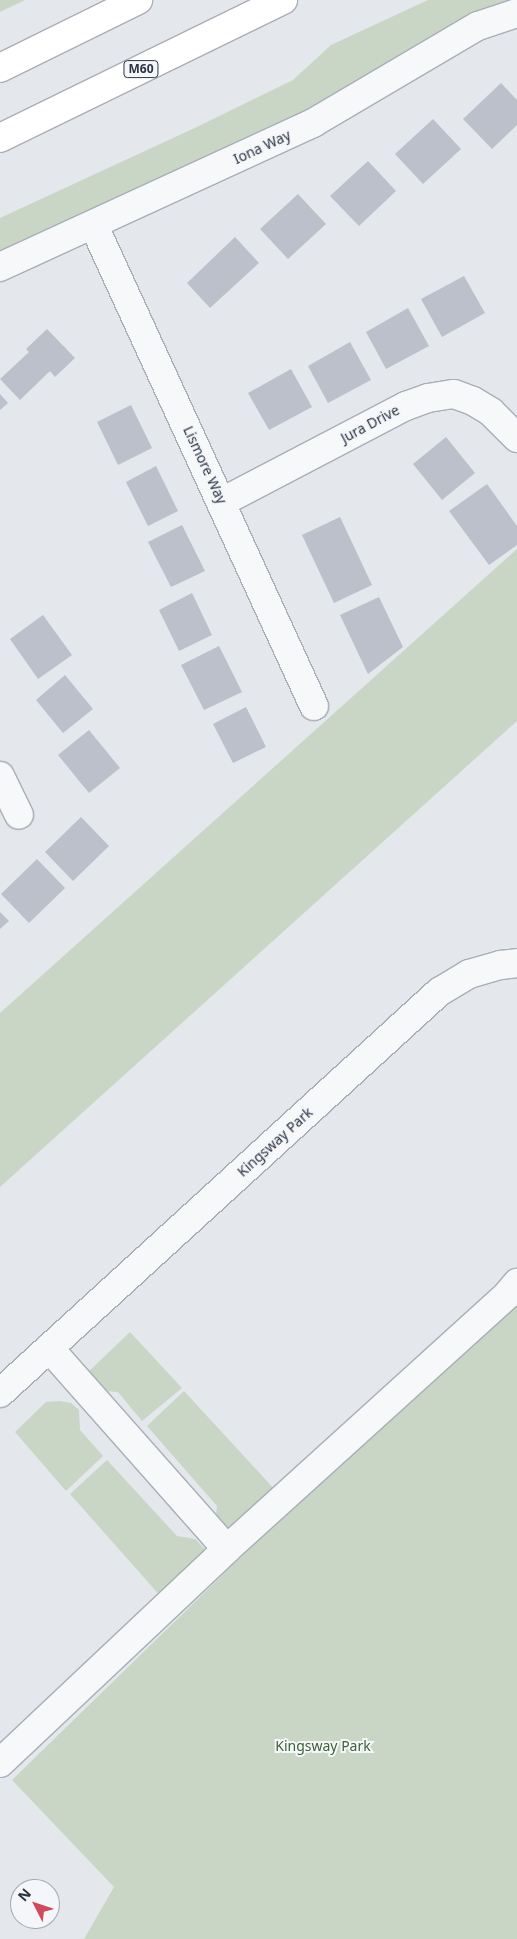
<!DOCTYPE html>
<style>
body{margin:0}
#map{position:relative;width:517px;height:1939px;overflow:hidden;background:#e4e7ec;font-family:"Noto Sans",sans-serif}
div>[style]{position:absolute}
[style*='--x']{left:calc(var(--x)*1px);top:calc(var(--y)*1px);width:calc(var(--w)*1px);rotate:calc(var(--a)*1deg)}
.green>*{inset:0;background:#c9d6c5}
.building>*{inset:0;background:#bbc0ca}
.roads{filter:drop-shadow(1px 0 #a9aeb7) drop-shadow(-1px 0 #a9aeb7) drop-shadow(0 1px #a9aeb7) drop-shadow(0 -1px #a9aeb7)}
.minor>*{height:28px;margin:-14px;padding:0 14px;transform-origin:14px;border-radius:14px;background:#f7f8fa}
.motorway>*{height:28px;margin:-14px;padding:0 14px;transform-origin:14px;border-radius:14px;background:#fff}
span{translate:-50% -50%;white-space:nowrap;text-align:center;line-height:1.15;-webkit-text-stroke:4px #f4f6f9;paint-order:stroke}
.shield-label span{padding:1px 4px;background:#f4f6f9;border:1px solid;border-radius:4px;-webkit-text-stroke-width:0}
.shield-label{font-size:12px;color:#2b3445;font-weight:700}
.street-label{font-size:14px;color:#2b3445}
.park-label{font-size:14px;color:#3f6138}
.north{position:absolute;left:10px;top:1879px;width:50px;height:50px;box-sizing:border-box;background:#f4f6f9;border:1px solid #a4a8b1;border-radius:50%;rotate:311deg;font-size:14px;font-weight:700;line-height:20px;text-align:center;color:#2b3445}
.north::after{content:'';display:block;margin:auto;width:18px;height:22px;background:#d1495b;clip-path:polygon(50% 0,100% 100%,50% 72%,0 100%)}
</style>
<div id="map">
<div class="green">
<div style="clip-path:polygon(0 0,25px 0,0 12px)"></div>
<div style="clip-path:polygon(428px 0,517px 0,312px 116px,0 259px,0 218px,199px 126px,293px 80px,331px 45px)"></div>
<div style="clip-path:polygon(517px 549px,517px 721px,0 1187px,0 1013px)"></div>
<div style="clip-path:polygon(517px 1303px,517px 1939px,84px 1939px,114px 1887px,12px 1780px,239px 1559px)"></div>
<div style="clip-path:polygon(130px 1332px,182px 1388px,142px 1421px,118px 1392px,102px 1391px,85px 1375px)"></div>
<div style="clip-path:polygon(184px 1391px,277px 1492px,238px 1534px,215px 1524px,217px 1506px,147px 1426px)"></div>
<div style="clip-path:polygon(60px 1401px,71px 1403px,79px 1410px,80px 1430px,103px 1456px,66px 1491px,15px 1432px,46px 1402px)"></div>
<div style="clip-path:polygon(107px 1460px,177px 1536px,195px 1539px,204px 1548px,207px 1557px,163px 1599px,70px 1494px)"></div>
</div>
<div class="building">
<div style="clip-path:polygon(501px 83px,517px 100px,517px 125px,492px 149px,463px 119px)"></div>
<div style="clip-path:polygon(433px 119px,461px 149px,423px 184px,395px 154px)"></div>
<div style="clip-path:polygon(368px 161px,396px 191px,359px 226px,330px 196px)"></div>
<div style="clip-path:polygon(298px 194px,326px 224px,288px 259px,260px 229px)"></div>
<div style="clip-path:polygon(235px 237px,259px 263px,210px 308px,187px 283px)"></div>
<div style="clip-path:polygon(464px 276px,485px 313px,442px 337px,421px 299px)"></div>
<div style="clip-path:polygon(408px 308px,429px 346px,386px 369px,366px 332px)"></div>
<div style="clip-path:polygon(47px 329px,75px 358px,55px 377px,50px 371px,20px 400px,0 379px,29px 352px,26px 349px)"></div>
<div style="clip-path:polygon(350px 342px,371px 380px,328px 403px,308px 366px)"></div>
<div style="clip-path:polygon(291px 369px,312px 407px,269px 430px,248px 393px)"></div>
<div style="clip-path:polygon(0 394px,8px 403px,0 410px)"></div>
<div style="clip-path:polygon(131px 405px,152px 448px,118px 465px,97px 422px)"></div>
<div style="clip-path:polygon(446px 437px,475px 473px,442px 500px,413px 464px)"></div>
<div style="clip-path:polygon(156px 466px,178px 511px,148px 526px,126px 482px)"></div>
<div style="clip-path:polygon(487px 484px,517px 526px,517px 545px,489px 565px,449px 511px)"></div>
<div style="clip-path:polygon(340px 517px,372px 585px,334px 603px,302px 535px)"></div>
<div style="clip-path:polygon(182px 525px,205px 571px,171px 587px,148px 542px)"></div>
<div style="clip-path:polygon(192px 593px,212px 635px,179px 651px,159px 610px)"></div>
<div style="clip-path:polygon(379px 597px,403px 647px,368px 674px,340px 615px)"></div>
<div style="clip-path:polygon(43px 615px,72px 655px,38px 679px,10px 639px)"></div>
<div style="clip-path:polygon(219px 646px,242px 692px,204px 710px,181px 665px)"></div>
<div style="clip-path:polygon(65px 675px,93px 709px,63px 733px,36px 700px)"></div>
<div style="clip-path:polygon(246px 707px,266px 747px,233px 763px,213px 724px)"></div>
<div style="clip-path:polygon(89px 730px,120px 768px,89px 793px,58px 755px)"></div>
<div style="clip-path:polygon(81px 817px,109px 846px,73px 881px,45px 852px)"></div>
<div style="clip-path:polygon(37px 859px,65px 888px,29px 923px,1px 894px)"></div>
<div style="clip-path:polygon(0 912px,9px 921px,0 929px)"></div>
</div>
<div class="roads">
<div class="minor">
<div style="--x:94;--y:226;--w:528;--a:65.38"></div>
<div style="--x:0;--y:267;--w:345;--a:-24.7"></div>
<div style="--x:313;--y:123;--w:191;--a:-30.5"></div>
<div style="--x:478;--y:26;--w:41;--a:-18.4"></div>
<div style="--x:222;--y:502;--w:208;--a:-27.6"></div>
<div style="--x:406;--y:406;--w:23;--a:-20"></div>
<div style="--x:428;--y:398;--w:26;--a:-9"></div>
<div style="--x:454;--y:394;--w:20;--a:20"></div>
<div style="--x:473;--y:401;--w:21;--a:31"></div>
<div style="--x:491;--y:412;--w:37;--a:45"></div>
<div style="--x:0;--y:776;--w:43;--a:64"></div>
<div style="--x:49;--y:1348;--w:268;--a:48.5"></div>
<div style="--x:0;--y:1393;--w:595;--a:-42.41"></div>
<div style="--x:439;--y:992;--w:35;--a:-31"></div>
<div style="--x:469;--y:974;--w:33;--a:-16"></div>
<div style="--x:501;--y:965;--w:16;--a:-7"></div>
<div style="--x:0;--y:1763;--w:312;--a:-43.3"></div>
<div style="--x:227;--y:1549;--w:378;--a:-42.2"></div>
<div style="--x:507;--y:1295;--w:16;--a:-50"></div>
</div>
<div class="motorway">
<div style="--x:0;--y:68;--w:154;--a:-26.2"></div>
<div style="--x:0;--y:138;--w:315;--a:-26"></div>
</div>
</div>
<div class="shield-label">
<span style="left:141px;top:69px">M60</span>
</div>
<div class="street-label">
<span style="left:262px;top:147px;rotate:-25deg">Iona Way</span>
<span style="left:370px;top:424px;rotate:-28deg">Jura Drive</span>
<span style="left:205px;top:465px;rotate:65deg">Lismore Way</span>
<span style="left:275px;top:1142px;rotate:-42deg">Kingsway Park</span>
</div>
<div class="park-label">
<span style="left:323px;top:1746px">Kingsway Park</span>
</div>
<div class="north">N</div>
</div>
